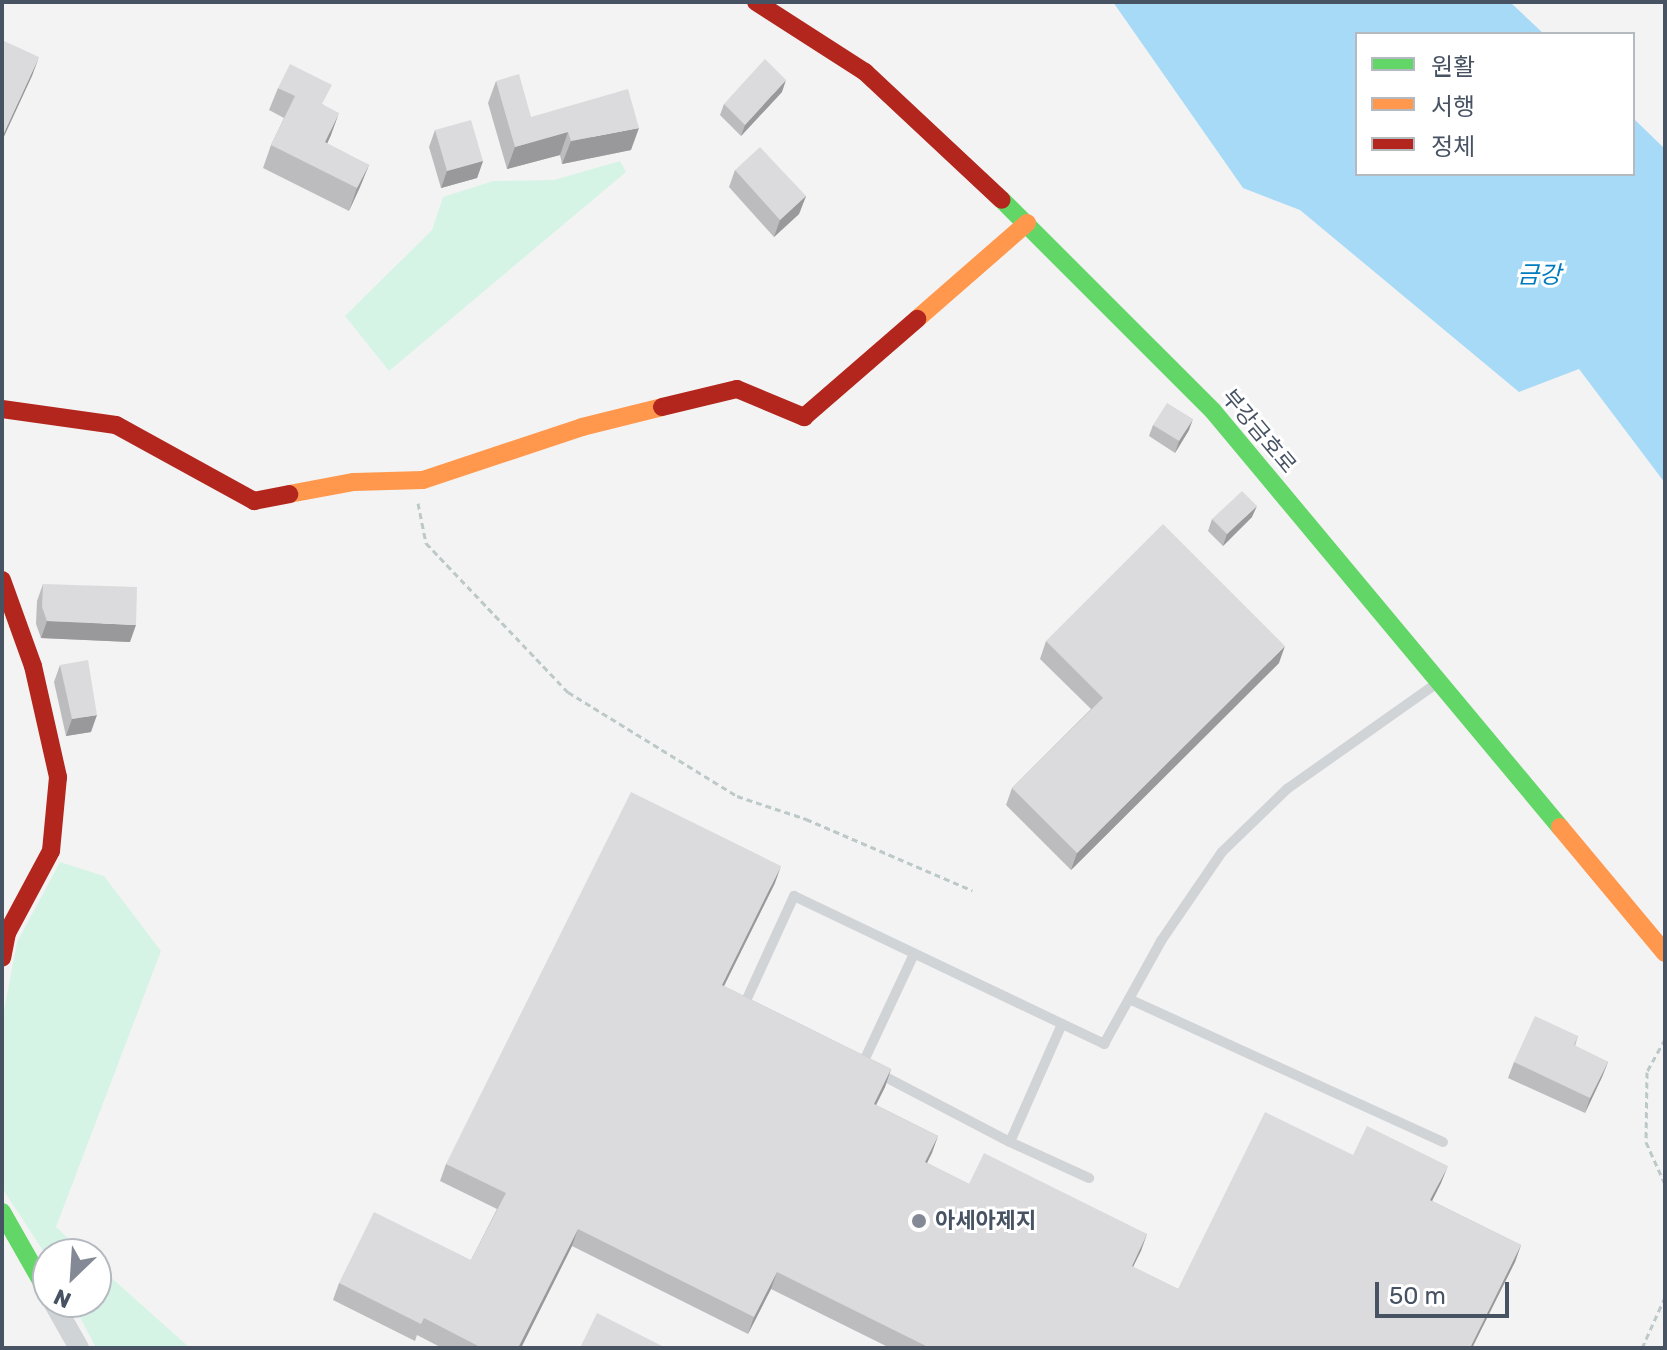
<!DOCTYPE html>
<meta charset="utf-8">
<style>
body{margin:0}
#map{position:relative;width:1667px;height:1350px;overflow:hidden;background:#f4f3f3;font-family:Rubik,"Noto Sans KR",sans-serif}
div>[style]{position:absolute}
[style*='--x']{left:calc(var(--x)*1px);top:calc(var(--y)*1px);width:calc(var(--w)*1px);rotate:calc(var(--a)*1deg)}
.green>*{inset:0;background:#d6f4e6}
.water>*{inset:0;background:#a7daf6}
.path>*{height:3px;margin-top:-1.5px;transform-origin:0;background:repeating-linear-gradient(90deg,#bcc9c8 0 6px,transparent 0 10px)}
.lane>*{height:10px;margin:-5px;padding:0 5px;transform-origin:5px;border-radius:5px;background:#d1d4d7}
.street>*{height:20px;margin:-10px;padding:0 10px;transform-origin:10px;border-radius:10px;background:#d1d4d7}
.fast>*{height:18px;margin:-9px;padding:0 9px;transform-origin:9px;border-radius:9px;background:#63d668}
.slow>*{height:18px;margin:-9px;padding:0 9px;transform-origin:9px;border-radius:9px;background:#ff974d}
.jam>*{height:18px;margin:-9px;padding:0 9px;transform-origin:9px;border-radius:9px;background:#b3261e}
.wall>*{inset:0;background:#bcbcbe}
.shaded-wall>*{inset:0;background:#99999b}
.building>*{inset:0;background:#dbdbdd}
.dots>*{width:22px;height:22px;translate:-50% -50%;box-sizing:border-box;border:4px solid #fff;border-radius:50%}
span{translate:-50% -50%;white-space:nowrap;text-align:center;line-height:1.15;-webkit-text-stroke:6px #fff;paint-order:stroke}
.street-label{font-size:22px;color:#475263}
.poi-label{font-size:22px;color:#475263;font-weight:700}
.left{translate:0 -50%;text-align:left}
.water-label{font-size:24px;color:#007bbd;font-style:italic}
.frame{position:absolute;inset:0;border:4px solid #475263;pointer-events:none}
.legend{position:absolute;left:1355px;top:32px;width:280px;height:144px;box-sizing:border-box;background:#fff;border:2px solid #b5bac1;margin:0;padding:10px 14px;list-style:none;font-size:24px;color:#475263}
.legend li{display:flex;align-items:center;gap:16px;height:40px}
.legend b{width:40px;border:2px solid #b5bac1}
.north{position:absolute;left:32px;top:1238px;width:80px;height:80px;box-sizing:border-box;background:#fff;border:2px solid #b5bac1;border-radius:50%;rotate:205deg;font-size:22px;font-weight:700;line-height:32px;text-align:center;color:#475263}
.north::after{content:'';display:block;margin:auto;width:28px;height:36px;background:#848a95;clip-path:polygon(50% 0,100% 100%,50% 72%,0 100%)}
.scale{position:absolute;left:1375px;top:1282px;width:134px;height:36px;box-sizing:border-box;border:4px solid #475263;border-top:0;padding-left:10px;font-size:24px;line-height:28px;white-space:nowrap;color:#475263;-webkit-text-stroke:6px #fff;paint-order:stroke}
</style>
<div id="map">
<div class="green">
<div style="clip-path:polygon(620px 161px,626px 172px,389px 371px,345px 316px,432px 230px,443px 197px,493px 181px,554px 180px)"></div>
<div style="clip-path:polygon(60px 862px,104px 876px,161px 951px,56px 1227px,85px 1254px,48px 1258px,2px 1188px,2px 1021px,17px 942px)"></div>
<div style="clip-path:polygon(96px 1264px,190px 1348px,96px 1348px,72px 1302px,96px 1302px)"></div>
</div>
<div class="water">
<div style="clip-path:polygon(1113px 2px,1510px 2px,1544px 34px,1357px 34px,1357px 174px,1633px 174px,1633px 118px,1665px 149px,1665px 483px,1579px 369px,1519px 392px,1300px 210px,1243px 188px)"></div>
</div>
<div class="path">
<div style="--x:418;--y:503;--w:41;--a:78.7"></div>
<div style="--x:426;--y:543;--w:206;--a:46.4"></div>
<div style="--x:568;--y:692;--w:198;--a:31.6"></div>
<div style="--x:737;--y:796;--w:73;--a:18.4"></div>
<div style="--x:806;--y:819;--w:181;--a:23.2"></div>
<div style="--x:1665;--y:1039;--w:38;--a:119"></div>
<div style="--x:1647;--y:1072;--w:70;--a:90.8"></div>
<div style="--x:1646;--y:1142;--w:46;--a:65.7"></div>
<div style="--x:1642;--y:1348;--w:56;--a:-65.7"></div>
</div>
<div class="lane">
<div style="--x:1129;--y:999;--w:345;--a:24.5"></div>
<div style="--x:749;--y:1005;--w:4;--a:-153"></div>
<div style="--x:745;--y:1003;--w:118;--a:-65.4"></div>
<div style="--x:794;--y:896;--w:344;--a:25.5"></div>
<div style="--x:1104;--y:1044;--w:118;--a:-61"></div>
<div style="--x:1161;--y:941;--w:108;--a:-55.6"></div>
<div style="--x:1222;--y:852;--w:91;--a:-44.1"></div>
<div style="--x:1287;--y:789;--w:184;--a:-35.2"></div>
<div style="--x:1062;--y:1024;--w:129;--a:113.8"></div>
<div style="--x:1010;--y:1142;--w:87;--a:24.5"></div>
<div style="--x:862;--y:1065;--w:123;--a:-64.9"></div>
<div style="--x:876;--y:1072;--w:151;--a:27.6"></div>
</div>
<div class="street">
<div style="--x:53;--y:1302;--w:53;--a:60.5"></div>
</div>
<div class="fast">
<div style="--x:1002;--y:200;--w:298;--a:45"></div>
<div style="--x:1213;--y:411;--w:542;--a:50.17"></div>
<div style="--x:2;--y:1212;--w:93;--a:60.4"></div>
</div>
<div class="slow">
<div style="--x:917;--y:319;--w:146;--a:-41.1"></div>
<div style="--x:289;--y:494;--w:66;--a:-10.5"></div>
<div style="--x:354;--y:482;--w:69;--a:-1.7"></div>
<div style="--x:423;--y:480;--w:168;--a:-18.4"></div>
<div style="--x:582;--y:427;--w:82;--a:-14"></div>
<div style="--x:1560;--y:827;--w:164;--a:50.2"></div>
</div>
<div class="jam">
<div style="--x:756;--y:2;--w:130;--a:32.7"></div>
<div style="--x:865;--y:72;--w:187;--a:43.1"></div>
<div style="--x:662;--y:407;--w:77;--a:-13.5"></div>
<div style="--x:737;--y:389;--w:73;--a:22.7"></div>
<div style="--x:804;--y:417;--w:150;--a:-40.9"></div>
<div style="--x:2;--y:409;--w:115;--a:8"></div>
<div style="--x:116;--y:425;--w:158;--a:28.8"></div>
<div style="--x:254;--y:501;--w:36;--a:-11"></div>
<div style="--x:2;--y:580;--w:91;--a:70.2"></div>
<div style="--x:33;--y:666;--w:114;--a:77.3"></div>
<div style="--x:58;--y:777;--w:74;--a:95.4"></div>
<div style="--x:51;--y:851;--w:93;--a:118.2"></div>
<div style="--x:7;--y:933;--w:25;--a:101"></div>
</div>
<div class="wall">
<div style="clip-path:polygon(496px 81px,531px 117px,631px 150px,562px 164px,560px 155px,507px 169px,488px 103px)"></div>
<div style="clip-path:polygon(278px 88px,324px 105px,331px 135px,327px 144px,369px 165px,360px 187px,349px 211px,263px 168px,271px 145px,284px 118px,269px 110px)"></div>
<div style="clip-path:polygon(782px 92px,741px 136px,720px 115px,724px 104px)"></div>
<div style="clip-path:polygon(435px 130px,483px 161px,477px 178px,441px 188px,429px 147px)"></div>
<div style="clip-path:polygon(735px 170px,806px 196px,799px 214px,774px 237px,729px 187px)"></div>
<div style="clip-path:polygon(1153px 425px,1189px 430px,1175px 453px,1149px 436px)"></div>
<div style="clip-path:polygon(1252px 517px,1223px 546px,1208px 531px,1212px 519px)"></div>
<div style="clip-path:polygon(43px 584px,130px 642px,41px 638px,36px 624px,37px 601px)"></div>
<div style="clip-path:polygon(1046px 641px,1279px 663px,1071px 870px,1006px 805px,1012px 788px,1091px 709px,1040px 659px)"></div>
<div style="clip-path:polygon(60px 665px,91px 732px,66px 736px,54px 682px)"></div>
<div style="clip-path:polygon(775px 883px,724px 986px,891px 1069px,885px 1087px,876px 1105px,938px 1136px,927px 1163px,969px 1184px,1147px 1234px,1133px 1267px,1178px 1289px,1353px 1155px,1441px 1183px,1432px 1201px,1521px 1245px,1515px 1262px,1472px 1348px,890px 1348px,771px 1289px,748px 1334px,572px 1246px,521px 1348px,442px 1348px,417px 1335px,415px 1341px,333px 1300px,339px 1283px,471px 1260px,497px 1209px,440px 1181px,446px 1164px)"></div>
<div style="clip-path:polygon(1578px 1036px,1575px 1046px,1608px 1062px,1602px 1077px,1585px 1113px,1508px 1078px,1514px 1062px)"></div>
</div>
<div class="shaded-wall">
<div style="clip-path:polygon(39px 57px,32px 76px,2px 141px,2px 137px)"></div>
<div style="clip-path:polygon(786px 80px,782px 92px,741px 136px,745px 125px)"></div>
<div style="clip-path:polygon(339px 113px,331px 135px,317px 165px,325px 142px)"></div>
<div style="clip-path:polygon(639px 128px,631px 150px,562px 164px,571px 141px)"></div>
<div style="clip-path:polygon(568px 132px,560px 155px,507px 169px,515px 147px)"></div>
<div style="clip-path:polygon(483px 161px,477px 178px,441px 188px,447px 171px)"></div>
<div style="clip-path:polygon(369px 165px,360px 187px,349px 211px,357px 188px)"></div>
<div style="clip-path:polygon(806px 196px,799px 214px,774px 237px,780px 220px)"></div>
<div style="clip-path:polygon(1193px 419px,1189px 430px,1175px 453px,1179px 441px)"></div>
<div style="clip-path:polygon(1257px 506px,1252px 517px,1223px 546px,1227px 534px)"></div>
<div style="clip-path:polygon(47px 621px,136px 625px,130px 642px,41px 638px)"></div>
<div style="clip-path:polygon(1285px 646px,1279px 663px,1071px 870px,1077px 853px)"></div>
<div style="clip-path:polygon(97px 715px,91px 732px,66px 736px,72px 719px)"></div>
<div style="clip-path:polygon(781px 866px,775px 883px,716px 1002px,722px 985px)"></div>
<div style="clip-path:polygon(1608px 1062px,1602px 1077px,1585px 1113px,1590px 1098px)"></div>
<div style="clip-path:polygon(891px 1069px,885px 1087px,868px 1121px,874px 1104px)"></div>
<div style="clip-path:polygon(938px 1136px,932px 1153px,919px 1179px,925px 1162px)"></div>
<div style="clip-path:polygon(1448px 1166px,1441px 1183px,1424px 1217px,1430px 1200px)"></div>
<div style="clip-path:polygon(578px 1229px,572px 1246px,521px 1348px,518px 1348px)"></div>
<div style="clip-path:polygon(1147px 1234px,1141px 1251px,1125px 1283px,1132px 1266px)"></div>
<div style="clip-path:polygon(1521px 1245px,1515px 1262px,1472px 1348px,1470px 1348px)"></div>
<div style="clip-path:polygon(777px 1272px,771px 1289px,748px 1334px,754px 1317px)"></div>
</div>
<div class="building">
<div style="clip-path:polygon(2px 40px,39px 57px,2px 137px)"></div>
<div style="clip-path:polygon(765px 59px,786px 80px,745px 125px,724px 104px)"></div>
<div style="clip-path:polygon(290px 64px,332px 85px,322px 104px,339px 113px,325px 142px,369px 165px,357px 188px,271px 145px,295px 96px,278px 88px)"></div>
<div style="clip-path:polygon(519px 74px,531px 117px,628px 89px,639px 128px,571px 141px,568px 132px,515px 147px,496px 81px)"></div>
<div style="clip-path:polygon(471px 120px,483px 161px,447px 171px,435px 130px)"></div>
<div style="clip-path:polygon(760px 147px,806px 196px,780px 220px,735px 170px)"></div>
<div style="clip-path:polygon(1167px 403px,1193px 419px,1179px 441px,1153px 425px)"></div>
<div style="clip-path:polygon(1242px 491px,1257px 506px,1227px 534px,1212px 519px)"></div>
<div style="clip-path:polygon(1163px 524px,1285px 646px,1077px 853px,1012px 788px,1103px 698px,1046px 641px)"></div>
<div style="clip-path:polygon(43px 584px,137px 587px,136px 625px,47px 621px,42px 607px)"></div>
<div style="clip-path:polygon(88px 660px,97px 715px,72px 719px,60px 665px)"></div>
<div style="clip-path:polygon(631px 792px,781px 866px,722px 985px,891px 1069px,874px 1104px,938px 1136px,925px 1162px,969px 1184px,984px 1153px,1147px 1234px,1132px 1266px,1178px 1289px,1265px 1112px,1353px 1155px,1367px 1126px,1448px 1166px,1430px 1200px,1521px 1245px,1470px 1348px,930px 1348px,777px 1272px,754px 1317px,578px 1229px,518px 1348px,482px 1348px,424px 1318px,421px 1324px,339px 1283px,374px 1212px,471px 1260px,506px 1193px,446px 1164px)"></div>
<div style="clip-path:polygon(1535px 1016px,1578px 1036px,1574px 1045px,1608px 1062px,1590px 1098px,1514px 1062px)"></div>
<div style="clip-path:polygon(597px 1313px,666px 1348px,580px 1348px)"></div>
</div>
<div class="dots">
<div style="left:919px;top:1221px;background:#848a95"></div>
</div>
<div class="street-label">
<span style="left:1259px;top:431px;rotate:50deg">부강금호로</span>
</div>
<div class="poi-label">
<span class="left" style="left:935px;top:1221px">아세아제지</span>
</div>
<div class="water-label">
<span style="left:1539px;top:276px">금강</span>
</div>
<div class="frame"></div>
<ul class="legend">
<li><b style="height:10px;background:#63d668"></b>원활</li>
<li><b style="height:10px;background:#ff974d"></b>서행</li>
<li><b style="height:10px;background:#b3261e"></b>정체</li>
</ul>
<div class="north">N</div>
<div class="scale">50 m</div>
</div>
